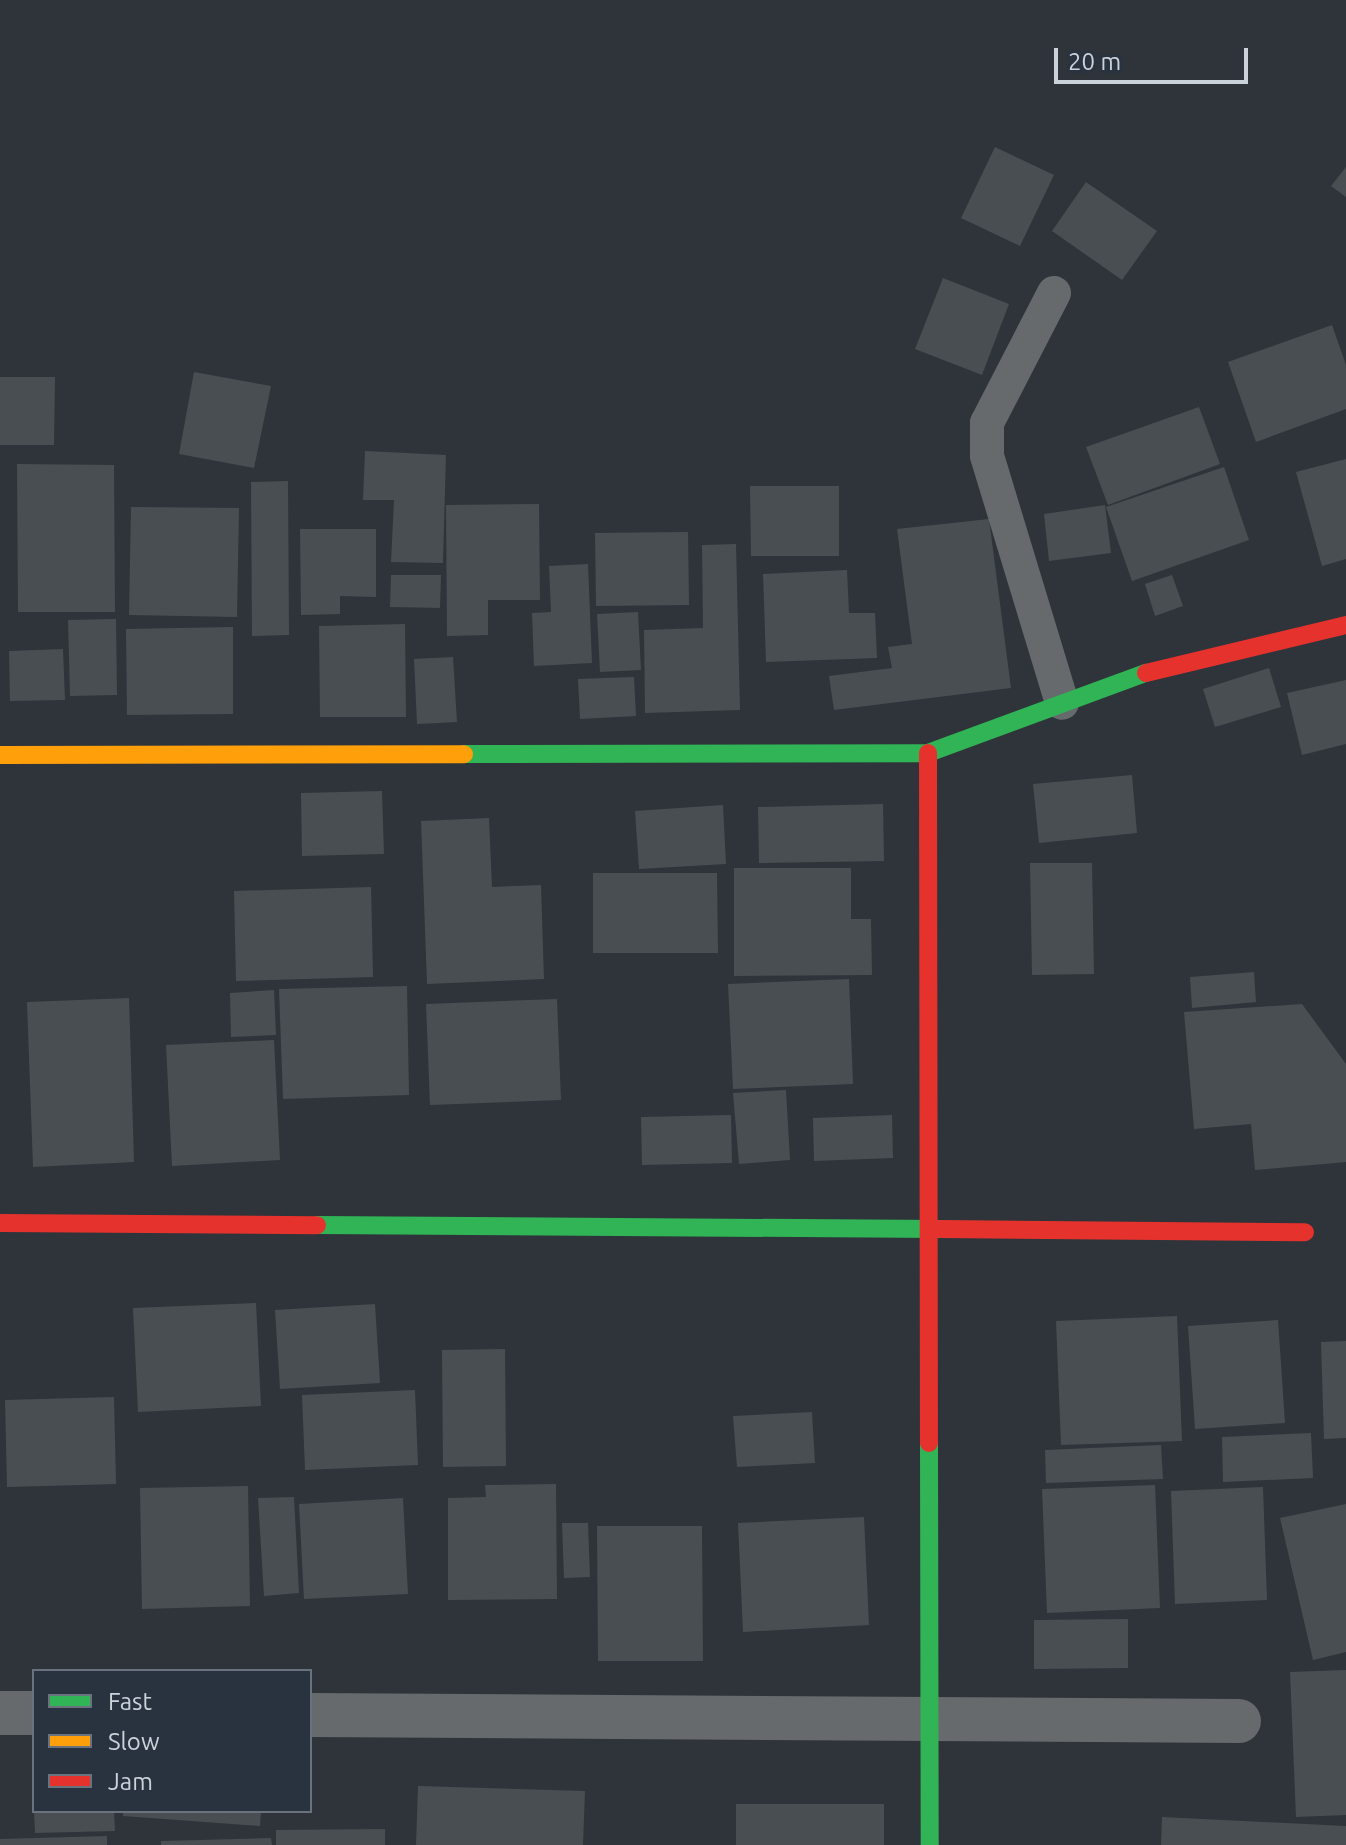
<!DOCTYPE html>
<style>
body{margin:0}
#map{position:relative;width:1346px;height:1845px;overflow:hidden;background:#2e343a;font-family:Ubuntu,sans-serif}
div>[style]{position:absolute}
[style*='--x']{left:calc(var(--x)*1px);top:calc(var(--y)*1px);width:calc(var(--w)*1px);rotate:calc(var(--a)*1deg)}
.building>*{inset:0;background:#494e53}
.lane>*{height:34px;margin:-17px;padding:0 17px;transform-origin:17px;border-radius:17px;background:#666a6d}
.street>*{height:44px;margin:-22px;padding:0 22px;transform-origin:22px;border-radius:22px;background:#666a6d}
.fast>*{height:18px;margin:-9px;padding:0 9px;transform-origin:9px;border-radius:9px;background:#30b455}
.slow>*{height:18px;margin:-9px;padding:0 9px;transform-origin:9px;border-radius:9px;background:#ff9f0a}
.jam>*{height:18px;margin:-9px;padding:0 9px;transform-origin:9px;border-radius:9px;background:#e5322d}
span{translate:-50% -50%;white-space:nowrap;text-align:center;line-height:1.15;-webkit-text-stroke:8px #29333f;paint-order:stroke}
.legend{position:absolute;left:32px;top:1669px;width:280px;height:144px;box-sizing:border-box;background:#29333f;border:2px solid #6a737d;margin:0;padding:10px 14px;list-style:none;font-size:24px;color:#ccd2da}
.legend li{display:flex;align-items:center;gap:16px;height:40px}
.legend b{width:40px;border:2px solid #6a737d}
.scale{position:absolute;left:1054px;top:48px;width:194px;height:36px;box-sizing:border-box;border:4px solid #ccd2da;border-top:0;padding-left:10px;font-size:24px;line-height:28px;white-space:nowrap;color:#ccd2da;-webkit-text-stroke:6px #29333f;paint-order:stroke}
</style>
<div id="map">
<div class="building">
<div style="clip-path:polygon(995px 147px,1054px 175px,1020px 246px,961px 218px)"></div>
<div style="clip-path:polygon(1346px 167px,1346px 197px,1331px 186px)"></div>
<div style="clip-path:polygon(1086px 182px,1157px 231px,1122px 280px,1052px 231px)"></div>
<div style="clip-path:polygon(943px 278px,1009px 304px,982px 375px,915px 349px)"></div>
<div style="clip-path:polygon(1332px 325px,1346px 365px,1346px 409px,1256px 442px,1228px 362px)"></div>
<div style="clip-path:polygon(194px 372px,271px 386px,254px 468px,179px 454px)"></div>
<div style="clip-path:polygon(0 377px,55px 377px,54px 445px,0 445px)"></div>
<div style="clip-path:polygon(1199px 407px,1220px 464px,1108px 505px,1086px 447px)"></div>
<div style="clip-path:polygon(365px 451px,446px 455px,443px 563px,391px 562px,394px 500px,363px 500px)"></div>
<div style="clip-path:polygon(1346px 459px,1346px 559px,1322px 566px,1296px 472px)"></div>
<div style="clip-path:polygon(17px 464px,114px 465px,115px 612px,18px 612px)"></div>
<div style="clip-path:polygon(1224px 467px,1249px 540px,1132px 581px,1106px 507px)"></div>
<div style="clip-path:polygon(288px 481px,289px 635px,252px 636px,251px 482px)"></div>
<div style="clip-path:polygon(750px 486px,839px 486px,839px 556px,751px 556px)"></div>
<div style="clip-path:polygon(539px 504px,540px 600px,488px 600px,488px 635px,447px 636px,446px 505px)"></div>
<div style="clip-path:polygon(1105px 505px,1111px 553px,1049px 561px,1044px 514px)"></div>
<div style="clip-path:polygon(131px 507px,239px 508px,237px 617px,129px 615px)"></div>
<div style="clip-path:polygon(989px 519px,1011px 688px,834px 710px,829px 676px,892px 668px,888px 647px,912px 644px,897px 529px)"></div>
<div style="clip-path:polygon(300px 529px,376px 529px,376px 597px,340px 596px,340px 614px,301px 615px)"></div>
<div style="clip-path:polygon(688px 532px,689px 605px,596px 606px,595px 533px)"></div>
<div style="clip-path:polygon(736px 544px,740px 710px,645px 713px,644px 630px,703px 628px,702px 545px)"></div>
<div style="clip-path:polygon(588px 564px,592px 663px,534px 666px,532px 613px,551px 612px,549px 566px)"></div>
<div style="clip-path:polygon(847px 570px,849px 613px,875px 613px,877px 658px,766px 662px,763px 574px)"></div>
<div style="clip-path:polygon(391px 575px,441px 575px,440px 608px,390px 607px)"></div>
<div style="clip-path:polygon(1172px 575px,1183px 606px,1155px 616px,1145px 584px)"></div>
<div style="clip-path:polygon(638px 612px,641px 670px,600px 672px,597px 614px)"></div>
<div style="clip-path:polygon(116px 619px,117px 695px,70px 696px,68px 620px)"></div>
<div style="clip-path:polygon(405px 624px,406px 717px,320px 717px,319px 626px)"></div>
<div style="clip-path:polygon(233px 627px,233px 714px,127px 715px,126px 629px)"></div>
<div style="clip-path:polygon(63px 649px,65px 700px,10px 701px,9px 651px)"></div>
<div style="clip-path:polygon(453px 657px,457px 722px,417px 724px,414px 659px)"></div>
<div style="clip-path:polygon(1269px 668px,1281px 707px,1215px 727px,1203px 689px)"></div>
<div style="clip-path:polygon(634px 677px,636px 716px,580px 719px,578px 679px)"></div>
<div style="clip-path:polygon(1346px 680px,1346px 744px,1302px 755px,1287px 693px)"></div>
<div style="clip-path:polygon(1132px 775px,1137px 833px,1039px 843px,1033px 784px)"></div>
<div style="clip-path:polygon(382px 791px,384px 854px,302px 856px,301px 793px)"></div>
<div style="clip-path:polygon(883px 804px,884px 861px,759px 863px,758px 807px)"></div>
<div style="clip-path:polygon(723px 805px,726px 864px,639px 869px,635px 811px)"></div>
<div style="clip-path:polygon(489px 818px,492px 887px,541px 885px,544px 979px,427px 984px,421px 821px)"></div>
<div style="clip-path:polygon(1030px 863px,1092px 863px,1094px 974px,1032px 975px)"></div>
<div style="clip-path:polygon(734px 868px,851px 868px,851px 919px,871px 919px,872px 975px,734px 976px)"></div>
<div style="clip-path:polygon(593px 873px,717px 873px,718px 953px,593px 953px)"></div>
<div style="clip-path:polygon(371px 887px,373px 977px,236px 981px,234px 891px)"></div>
<div style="clip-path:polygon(1254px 972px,1256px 1002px,1192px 1008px,1190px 977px)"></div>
<div style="clip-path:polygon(849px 979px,853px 1084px,733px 1089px,728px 984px)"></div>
<div style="clip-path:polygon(407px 986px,409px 1095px,283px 1099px,279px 989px)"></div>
<div style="clip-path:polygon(274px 990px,276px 1035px,231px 1037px,230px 993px)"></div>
<div style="clip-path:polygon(129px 998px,134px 1162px,33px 1167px,27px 1002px)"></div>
<div style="clip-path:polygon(557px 999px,561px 1100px,430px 1105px,426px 1004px)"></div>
<div style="clip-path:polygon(1302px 1004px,1346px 1064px,1346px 1162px,1255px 1170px,1251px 1124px,1194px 1129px,1184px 1012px)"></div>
<div style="clip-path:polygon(274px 1040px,280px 1160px,172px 1166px,166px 1045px)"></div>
<div style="clip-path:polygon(786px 1090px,790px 1160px,739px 1164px,733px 1093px)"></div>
<div style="clip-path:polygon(731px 1115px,732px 1163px,642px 1165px,641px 1117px)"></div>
<div style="clip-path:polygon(892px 1115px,893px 1158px,814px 1161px,813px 1118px)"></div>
<div style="clip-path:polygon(256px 1303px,261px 1406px,138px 1412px,133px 1308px)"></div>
<div style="clip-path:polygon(375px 1304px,380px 1383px,280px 1389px,275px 1310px)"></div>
<div style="clip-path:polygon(1177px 1316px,1182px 1441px,1061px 1445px,1056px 1321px)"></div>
<div style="clip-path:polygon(1278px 1320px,1285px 1423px,1195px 1429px,1188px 1326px)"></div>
<div style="clip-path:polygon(1346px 1341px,1346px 1438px,1324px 1439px,1321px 1342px)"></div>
<div style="clip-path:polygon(505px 1349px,506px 1466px,443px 1467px,442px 1350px)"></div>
<div style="clip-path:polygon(415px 1390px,418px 1465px,305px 1470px,302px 1395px)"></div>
<div style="clip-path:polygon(114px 1397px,116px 1484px,7px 1487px,5px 1400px)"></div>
<div style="clip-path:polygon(812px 1412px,815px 1463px,737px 1467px,733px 1416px)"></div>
<div style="clip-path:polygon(1311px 1433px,1313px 1478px,1223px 1482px,1222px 1437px)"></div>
<div style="clip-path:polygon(1161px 1445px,1163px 1479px,1046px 1483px,1045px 1450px)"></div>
<div style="clip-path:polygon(556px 1484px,557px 1599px,448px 1600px,448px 1498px,486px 1497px,485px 1485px)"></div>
<div style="clip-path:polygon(1155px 1485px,1160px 1608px,1047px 1613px,1042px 1489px)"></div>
<div style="clip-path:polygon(248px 1486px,250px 1606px,142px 1609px,140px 1488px)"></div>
<div style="clip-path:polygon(1263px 1487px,1267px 1600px,1175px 1604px,1171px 1491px)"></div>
<div style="clip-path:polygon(294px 1497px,299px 1593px,264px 1596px,258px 1498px)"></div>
<div style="clip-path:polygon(403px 1498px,408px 1594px,304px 1599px,299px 1504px)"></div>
<div style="clip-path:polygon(1346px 1504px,1346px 1652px,1313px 1660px,1280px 1518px)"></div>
<div style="clip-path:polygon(864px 1517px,869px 1625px,743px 1632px,738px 1523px)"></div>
<div style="clip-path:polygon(562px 1523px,588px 1523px,590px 1577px,564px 1578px)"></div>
<div style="clip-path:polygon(597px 1526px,702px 1526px,703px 1661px,598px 1661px)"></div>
<div style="clip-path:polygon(1128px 1619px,1128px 1668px,1034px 1669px,1034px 1620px)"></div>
<div style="clip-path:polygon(1346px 1670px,1346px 1815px,1296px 1817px,1290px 1672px)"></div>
<div style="clip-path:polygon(418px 1786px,585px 1791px,583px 1845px,416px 1845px)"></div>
<div style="clip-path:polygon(736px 1804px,884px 1804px,884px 1845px,736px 1845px)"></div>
<div style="clip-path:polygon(34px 1811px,114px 1811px,115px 1831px,35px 1833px)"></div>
<div style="clip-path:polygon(123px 1811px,261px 1811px,260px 1826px,123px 1816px)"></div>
<div style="clip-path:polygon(1162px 1817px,1346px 1826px,1346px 1845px,1161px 1845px)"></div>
<div style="clip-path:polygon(385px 1829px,385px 1845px,276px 1845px,276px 1830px)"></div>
<div style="clip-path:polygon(107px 1836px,107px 1845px,0 1845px,0 1839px)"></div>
<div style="clip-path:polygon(271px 1838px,272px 1845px,161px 1845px,161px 1841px)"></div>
</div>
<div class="lane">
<div style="--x:1054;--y:293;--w:146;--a:117.3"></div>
<div style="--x:987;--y:423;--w:33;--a:90"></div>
<div style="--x:987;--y:456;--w:258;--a:73.1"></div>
</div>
<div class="street">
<div style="--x:0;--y:1713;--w:34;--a:0"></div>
<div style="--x:310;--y:1715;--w:929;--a:0.37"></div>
</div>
<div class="fast">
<div style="--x:464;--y:754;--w:464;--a:-0.1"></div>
<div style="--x:928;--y:753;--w:232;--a:-20.2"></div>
<div style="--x:317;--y:1225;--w:623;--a:0.37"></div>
<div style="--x:929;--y:1443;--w:402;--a:89.9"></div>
</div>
<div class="slow">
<div style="--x:0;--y:755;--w:464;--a:-0.1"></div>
</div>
<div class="jam">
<div style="--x:1146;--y:673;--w:206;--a:-13.5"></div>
<div style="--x:928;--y:753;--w:690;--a:89.92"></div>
<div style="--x:0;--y:1223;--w:317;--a:0.4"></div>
<div style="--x:940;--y:1229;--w:365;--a:0.5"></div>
</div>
<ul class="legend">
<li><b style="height:10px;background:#30b455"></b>Fast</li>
<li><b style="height:10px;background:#ff9f0a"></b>Slow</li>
<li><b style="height:10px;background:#e5322d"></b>Jam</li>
</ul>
<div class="scale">20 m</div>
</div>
